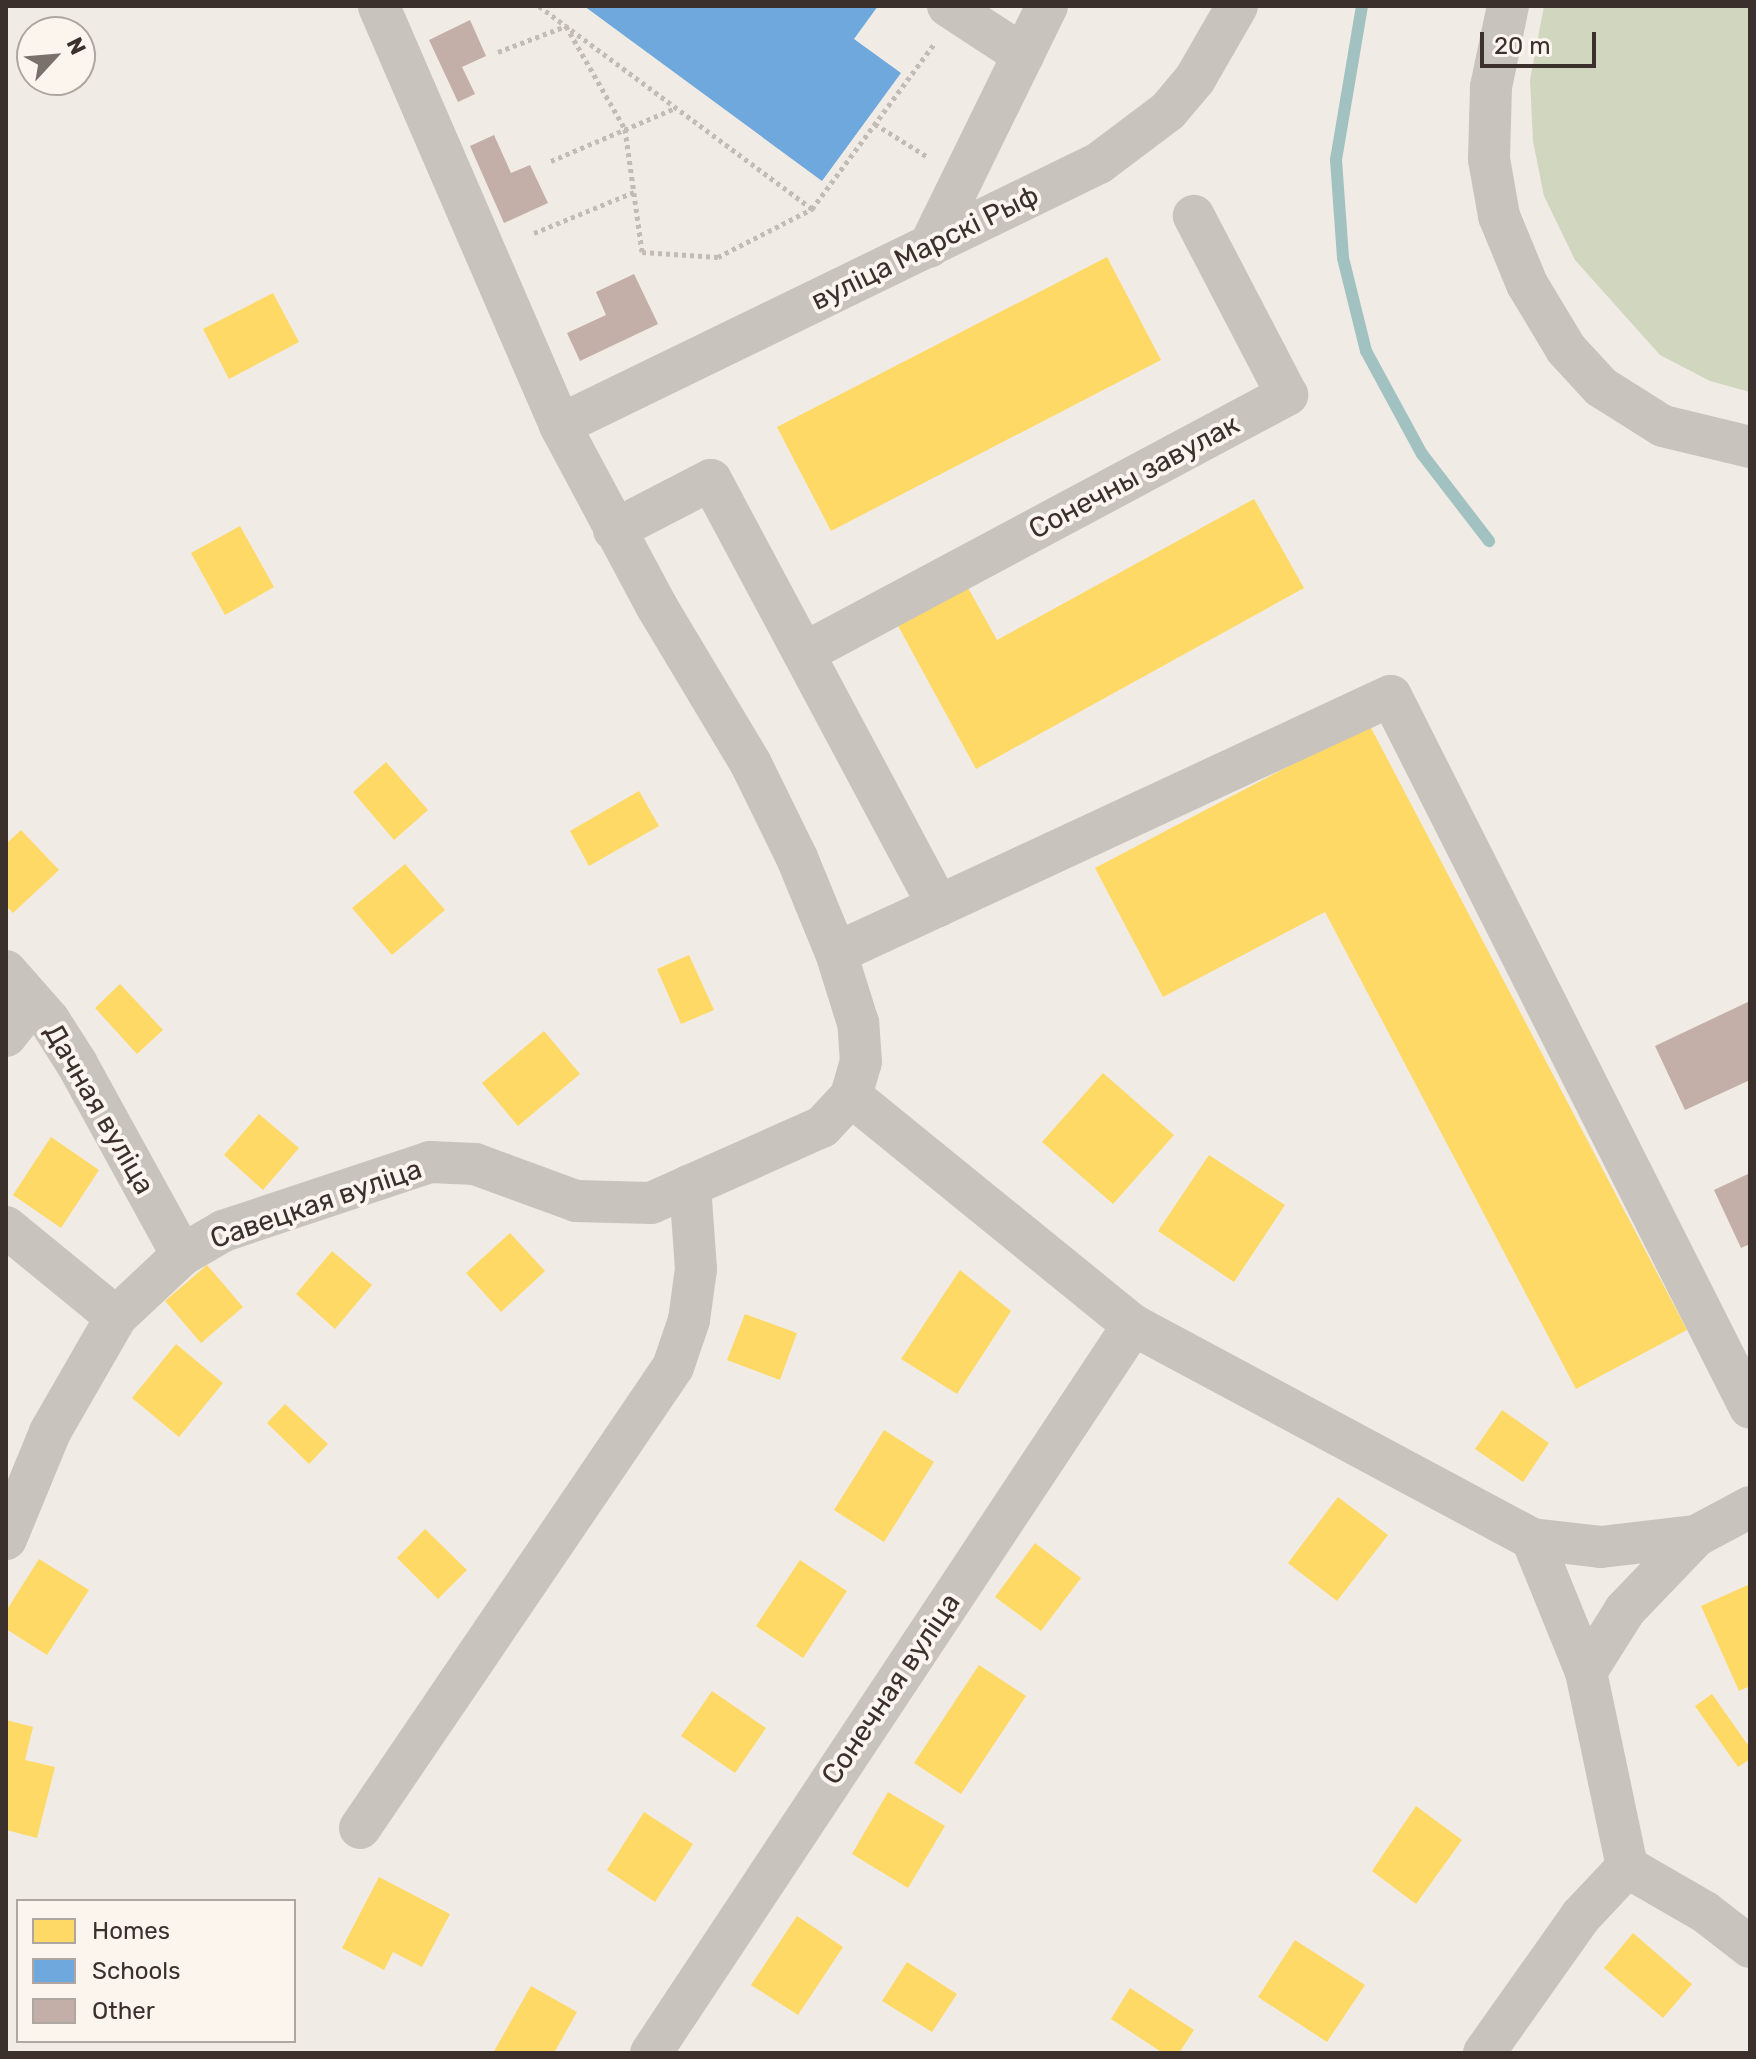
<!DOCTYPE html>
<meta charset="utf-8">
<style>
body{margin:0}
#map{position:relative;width:1756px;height:2059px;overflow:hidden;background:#f0ebe5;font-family:Rubik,sans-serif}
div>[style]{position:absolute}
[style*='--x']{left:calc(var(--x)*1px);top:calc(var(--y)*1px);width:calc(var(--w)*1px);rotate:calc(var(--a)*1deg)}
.green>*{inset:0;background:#d1d6bf}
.homes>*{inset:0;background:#ffd966}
.schools>*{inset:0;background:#6fa8dc}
.stream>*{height:12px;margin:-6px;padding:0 6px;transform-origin:6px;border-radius:6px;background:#a1c2c1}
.building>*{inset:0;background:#c3afa7}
.path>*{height:5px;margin-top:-2.5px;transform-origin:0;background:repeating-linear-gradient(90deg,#c2bbb6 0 4px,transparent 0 8px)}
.minor>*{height:42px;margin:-21px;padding:0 21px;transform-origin:21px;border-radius:21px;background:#c9c3be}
span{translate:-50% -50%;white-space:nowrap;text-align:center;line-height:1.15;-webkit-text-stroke:8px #fbf5ee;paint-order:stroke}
.street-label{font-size:28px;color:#3b302b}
.frame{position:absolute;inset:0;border:8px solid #3b302b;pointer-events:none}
.legend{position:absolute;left:16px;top:1899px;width:280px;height:144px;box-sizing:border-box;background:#fbf5ee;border:2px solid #aea6a0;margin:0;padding:10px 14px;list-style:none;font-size:24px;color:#3b302b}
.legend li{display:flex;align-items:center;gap:16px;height:40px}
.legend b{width:40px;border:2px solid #aea6a0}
.north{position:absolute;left:16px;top:16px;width:80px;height:80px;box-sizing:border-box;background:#fbf5ee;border:2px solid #aea6a0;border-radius:50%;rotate:64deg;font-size:22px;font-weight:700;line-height:32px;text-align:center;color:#3b302b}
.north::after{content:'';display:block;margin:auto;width:28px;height:36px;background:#7a716c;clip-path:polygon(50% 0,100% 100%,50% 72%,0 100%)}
.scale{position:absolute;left:1480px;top:32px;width:116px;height:36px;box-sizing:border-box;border:4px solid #3b302b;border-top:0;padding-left:10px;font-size:24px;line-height:28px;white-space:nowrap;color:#3b302b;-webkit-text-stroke:6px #fbf5ee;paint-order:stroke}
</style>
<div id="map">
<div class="green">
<div style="clip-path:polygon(1544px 6px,1750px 6px,1750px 392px,1710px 381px,1660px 355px,1575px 260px,1544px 196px,1533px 141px,1530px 80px)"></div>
</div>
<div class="homes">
<div style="clip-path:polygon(1107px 257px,1161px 360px,831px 531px,777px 427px)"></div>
<div style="clip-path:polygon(273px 293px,299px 342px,229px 379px,203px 329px)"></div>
<div style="clip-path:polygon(1254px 499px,1304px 588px,976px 769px,897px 624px,967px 586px,997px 640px)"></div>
<div style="clip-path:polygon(240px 526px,274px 587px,225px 615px,191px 553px)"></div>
<div style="clip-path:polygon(1369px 724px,1687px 1330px,1576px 1389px,1325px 912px,1163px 997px,1095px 868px)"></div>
<div style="clip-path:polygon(386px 762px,428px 810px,394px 840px,353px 792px)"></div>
<div style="clip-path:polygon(639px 791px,659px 826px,589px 866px,570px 831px)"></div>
<div style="clip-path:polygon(21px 830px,59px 870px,13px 913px,6px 906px,6px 844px)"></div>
<div style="clip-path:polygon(405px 864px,445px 910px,392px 955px,352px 908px)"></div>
<div style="clip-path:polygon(689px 955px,714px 1010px,681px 1024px,657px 969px)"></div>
<div style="clip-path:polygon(120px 984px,163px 1030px,137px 1054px,95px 1008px)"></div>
<div style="clip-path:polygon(544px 1031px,580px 1074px,518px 1126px,482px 1083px)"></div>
<div style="clip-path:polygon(1103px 1073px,1174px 1135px,1113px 1204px,1042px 1142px)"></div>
<div style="clip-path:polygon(259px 1114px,299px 1148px,263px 1190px,224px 1155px)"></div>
<div style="clip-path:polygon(51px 1137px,99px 1170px,61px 1228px,13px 1195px)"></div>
<div style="clip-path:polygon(1209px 1155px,1285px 1205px,1234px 1282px,1158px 1231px)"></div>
<div style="clip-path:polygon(510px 1233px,545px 1271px,501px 1312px,466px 1273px)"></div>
<div style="clip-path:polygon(332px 1251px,372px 1285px,335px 1329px,296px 1294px)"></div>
<div style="clip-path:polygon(207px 1265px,243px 1307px,201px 1343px,165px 1301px)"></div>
<div style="clip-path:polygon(960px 1270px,1011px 1311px,957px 1394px,901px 1359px)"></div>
<div style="clip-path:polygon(745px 1314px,797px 1333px,780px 1380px,727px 1360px)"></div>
<div style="clip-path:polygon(176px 1344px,223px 1383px,179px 1437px,132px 1398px)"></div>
<div style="clip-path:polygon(285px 1404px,328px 1444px,309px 1464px,267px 1423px)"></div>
<div style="clip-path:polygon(1502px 1410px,1549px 1443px,1523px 1482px,1475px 1449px)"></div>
<div style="clip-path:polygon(884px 1430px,934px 1462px,884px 1542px,834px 1510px)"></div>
<div style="clip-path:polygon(1338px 1497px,1388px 1535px,1337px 1601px,1288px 1563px)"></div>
<div style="clip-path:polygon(425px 1529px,467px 1570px,438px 1599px,397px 1558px)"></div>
<div style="clip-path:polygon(1035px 1543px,1081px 1578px,1041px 1631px,995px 1597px)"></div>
<div style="clip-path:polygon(39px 1559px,89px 1590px,47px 1655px,6px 1629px,6px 1611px)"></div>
<div style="clip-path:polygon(800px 1560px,847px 1591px,803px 1658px,756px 1626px)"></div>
<div style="clip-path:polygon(1750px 1584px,1750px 1686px,1739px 1691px,1701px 1606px)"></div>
<div style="clip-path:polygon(979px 1665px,1026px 1696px,961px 1794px,914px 1763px)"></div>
<div style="clip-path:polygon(712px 1691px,766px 1728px,735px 1773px,681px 1736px)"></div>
<div style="clip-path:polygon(1712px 1694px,1750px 1748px,1750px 1759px,1738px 1767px,1695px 1706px)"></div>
<div style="clip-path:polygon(6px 1720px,33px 1727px,25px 1760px,55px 1767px,37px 1838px,6px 1830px)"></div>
<div style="clip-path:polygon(888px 1792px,945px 1826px,908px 1888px,852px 1854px)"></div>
<div style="clip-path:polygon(1416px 1806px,1462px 1840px,1416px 1904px,1372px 1871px)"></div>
<div style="clip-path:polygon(644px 1812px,693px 1844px,655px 1902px,607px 1870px)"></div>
<div style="clip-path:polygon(379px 1877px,450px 1914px,422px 1967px,393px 1952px,384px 1970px,342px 1948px)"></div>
<div style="clip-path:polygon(797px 1916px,843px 1947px,798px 2015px,751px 1985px)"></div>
<div style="clip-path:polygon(1633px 1933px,1692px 1984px,1663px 2018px,1604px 1968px)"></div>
<div style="clip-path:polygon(1295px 1940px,1365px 1985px,1327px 2042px,1258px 1997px)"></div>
<div style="clip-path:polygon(907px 1962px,957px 1994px,932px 2032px,882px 2001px)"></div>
<div style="clip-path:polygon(531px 1986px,577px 2012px,554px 2053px,493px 2053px)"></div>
<div style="clip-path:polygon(1130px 1988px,1194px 2030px,1179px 2053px,1163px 2053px,1111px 2019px)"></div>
</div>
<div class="schools">
<div style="clip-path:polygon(584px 6px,878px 6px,854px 39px,901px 73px,822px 181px)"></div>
</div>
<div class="stream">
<div style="--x:1362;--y:6;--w:156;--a:99.6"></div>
<div style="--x:1336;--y:160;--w:98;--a:85.9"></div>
<div style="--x:1343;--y:258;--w:96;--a:76.1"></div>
<div style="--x:1366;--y:351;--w:117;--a:61.5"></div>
<div style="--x:1422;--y:454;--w:110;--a:52.4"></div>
</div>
<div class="building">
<div style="clip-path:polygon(470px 20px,486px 56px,462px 67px,475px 94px,458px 102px,429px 40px)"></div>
<div style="clip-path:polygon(494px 135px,511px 173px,530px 165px,548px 203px,504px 223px,470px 146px)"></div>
<div style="clip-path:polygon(634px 274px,658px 324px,580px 361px,567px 333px,606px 315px,596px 292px)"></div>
<div style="clip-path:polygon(1750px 1001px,1750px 1080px,1685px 1110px,1655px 1046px)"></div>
<div style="clip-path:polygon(1750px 1173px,1750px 1244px,1741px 1248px,1714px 1190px)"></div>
</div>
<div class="path">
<div style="--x:539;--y:6;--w:340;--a:36.6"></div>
<div style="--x:812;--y:209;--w:207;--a:-53.5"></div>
<div style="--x:498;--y:52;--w:73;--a:-20.9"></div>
<div style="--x:566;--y:26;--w:119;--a:60.2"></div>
<div style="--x:625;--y:129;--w:124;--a:82.1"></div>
<div style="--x:642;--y:252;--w:76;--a:3.8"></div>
<div style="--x:718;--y:257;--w:106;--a:-27.1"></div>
<div style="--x:875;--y:124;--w:62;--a:31.9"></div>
<div style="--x:551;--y:161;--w:135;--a:-23.1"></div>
<div style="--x:534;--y:233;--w:108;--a:-22.3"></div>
</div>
<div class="minor">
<div style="--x:948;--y:6;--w:90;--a:33.2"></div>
<div style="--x:1508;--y:6;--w:83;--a:101.9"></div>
<div style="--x:1491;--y:87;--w:72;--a:91.6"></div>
<div style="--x:1489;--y:159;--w:58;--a:80"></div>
<div style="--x:1499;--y:216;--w:74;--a:67.6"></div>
<div style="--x:1527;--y:284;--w:76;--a:59"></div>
<div style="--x:1566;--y:349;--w:52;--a:47.4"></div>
<div style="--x:1601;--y:387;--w:73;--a:32.2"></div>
<div style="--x:1663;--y:426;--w:89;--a:13.6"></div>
<div style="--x:929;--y:247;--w:268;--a:-63.9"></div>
<div style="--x:560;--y:425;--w:599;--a:-25.92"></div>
<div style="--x:1099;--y:163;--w:86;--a:-37"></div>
<div style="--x:1168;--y:111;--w:42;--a:-49.8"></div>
<div style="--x:1195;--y:79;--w:84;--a:-60.1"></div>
<div style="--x:614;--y:530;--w:109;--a:-27.3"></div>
<div style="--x:711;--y:480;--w:483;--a:61.9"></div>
<div style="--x:938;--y:906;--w:112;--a:155.3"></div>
<div style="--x:804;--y:653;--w:548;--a:-28.11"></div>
<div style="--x:1287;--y:395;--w:202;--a:-117.5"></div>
<div style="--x:938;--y:906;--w:499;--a:-24.9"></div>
<div style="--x:1391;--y:696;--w:797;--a:63.24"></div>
<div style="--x:6;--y:971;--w:65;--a:48.7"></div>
<div style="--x:49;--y:1020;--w:52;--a:57.5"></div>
<div style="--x:77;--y:1064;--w:218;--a:61.2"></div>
<div style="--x:6;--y:1036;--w:43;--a:-51.5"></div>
<div style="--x:851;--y:1096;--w:363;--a:39.1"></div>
<div style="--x:1133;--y:1325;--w:453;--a:28.2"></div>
<div style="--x:1532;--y:1539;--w:69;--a:6.6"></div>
<div style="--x:1601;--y:1547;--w:96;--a:-6.6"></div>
<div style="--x:1696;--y:1536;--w:61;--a:-28.2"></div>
<div style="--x:6;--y:1227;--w:142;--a:39.3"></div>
<div style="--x:6;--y:1539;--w:116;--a:-67.6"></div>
<div style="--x:50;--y:1432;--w:133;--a:-60.1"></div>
<div style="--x:116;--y:1317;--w:91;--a:-43.2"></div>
<div style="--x:182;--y:1255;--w:48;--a:-30.3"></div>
<div style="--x:223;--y:1231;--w:218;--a:-18.4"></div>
<div style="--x:430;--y:1162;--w:45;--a:2.5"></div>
<div style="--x:475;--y:1164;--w:108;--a:20.1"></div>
<div style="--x:576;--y:1201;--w:75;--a:1.5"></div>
<div style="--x:651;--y:1203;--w:187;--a:-24"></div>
<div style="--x:822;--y:1127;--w:42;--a:-46.9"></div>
<div style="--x:851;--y:1096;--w:35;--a:-74"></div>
<div style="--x:861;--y:1062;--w:39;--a:-94"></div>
<div style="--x:858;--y:1023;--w:73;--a:-107.4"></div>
<div style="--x:836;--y:953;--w:103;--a:-112.3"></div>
<div style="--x:797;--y:858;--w:105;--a:-116.1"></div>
<div style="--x:751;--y:764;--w:183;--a:-120.9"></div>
<div style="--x:657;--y:607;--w:206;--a:-118.1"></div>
<div style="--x:560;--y:425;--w:456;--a:-113.4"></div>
<div style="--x:1532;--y:1539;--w:144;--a:67.9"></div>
<div style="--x:1586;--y:1672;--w:199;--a:78.1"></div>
<div style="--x:1586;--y:1672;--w:73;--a:-57.8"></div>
<div style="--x:1625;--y:1610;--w:103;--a:-46.2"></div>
<div style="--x:360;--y:1828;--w:557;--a:-55.83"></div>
<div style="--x:673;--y:1367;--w:50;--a:-71.2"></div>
<div style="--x:689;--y:1320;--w:51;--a:-82.2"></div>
<div style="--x:696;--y:1269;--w:84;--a:-94.1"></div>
<div style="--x:1627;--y:1867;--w:90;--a:30"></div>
<div style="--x:1705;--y:1912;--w:57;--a:37.9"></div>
<div style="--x:651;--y:2053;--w:873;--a:-56.49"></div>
<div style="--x:1484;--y:2053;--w:168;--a:-54.7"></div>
<div style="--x:1581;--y:1916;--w:67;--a:-46.8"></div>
</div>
<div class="street-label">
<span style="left:925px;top:248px;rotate:-26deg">вуліца Марскі Рыф</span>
<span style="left:1134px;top:477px;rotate:-28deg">Сонечны завулак</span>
<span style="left:99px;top:1109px;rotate:60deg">Дачная вуліца</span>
<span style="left:316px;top:1204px;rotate:-19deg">Савецкая вуліца</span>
<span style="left:891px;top:1689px;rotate:-56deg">Сонечная вуліца</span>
</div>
<div class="frame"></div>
<ul class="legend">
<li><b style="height:22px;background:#ffd966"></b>Homes</li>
<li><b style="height:22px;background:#6fa8dc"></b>Schools</li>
<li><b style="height:22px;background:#c3afa7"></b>Other</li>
</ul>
<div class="north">N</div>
<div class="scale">20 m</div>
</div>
